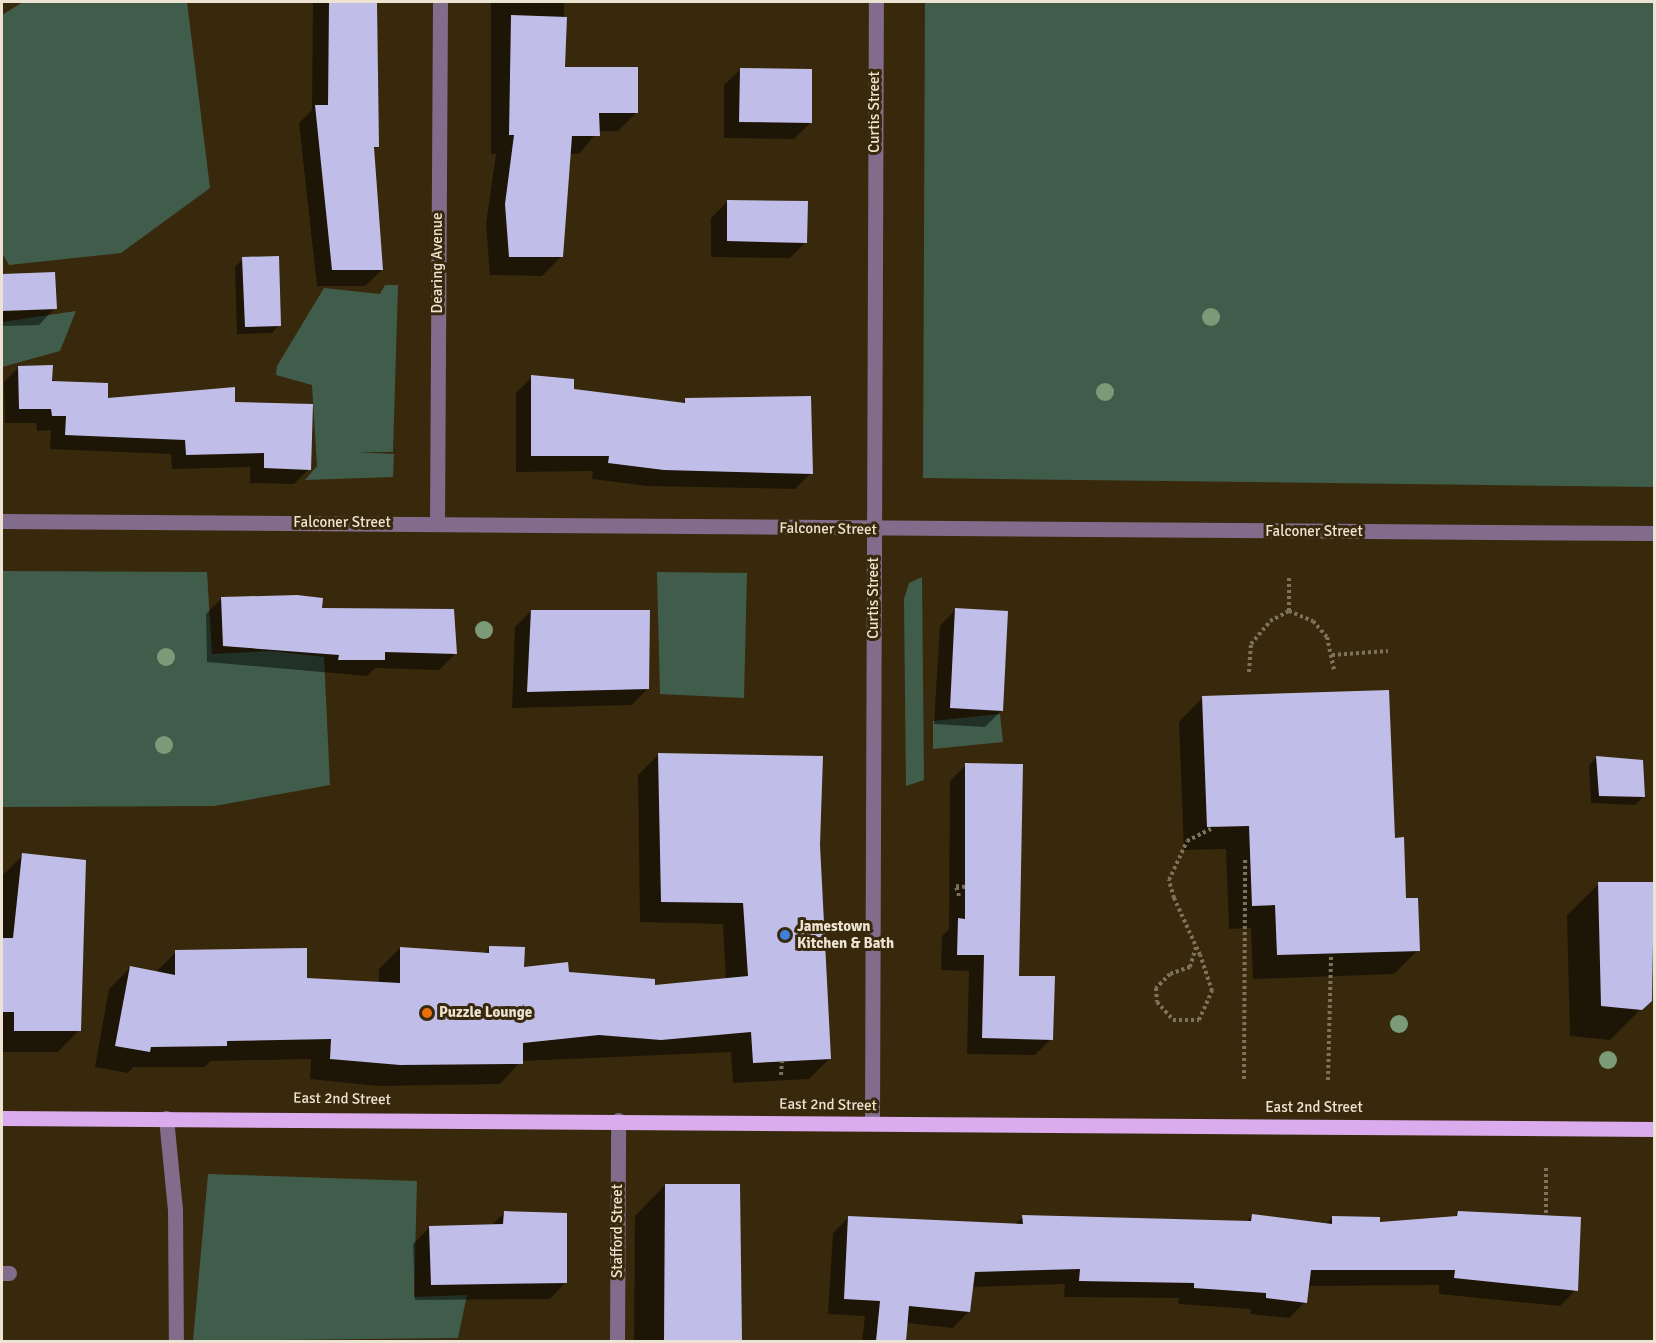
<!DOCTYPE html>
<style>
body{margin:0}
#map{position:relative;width:1656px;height:1343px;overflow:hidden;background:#38290c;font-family:Signika,sans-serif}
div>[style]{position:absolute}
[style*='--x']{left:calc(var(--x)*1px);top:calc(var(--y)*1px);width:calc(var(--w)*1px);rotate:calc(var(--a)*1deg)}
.green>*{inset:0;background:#405d4c}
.shadow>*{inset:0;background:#0007}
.building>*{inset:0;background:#c0bee8}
.path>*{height:4px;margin-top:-2px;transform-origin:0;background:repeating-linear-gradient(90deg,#7f725a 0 3px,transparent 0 6px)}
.minor>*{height:15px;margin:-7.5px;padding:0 7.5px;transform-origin:7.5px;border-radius:7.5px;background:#826c8b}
.major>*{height:15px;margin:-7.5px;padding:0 7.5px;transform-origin:7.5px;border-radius:7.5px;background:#daaced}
.trees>*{width:18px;height:18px;margin:-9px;border-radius:50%;background:#7b9a77}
.dots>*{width:16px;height:16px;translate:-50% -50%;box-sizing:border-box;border:3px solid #38290c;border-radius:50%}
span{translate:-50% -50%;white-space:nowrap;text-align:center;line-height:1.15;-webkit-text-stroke:6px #38290c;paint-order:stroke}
.street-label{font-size:15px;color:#ede3d3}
.poi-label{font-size:15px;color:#ede3d3;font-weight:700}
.left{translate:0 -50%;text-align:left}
.frame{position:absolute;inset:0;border:3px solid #ede3d3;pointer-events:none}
</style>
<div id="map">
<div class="green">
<div style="clip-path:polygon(23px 2px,187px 2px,210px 188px,121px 253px,9px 265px,2px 253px,2px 15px)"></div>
<div style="clip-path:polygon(925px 2px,1654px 2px,1654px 487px,923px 478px)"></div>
<div style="clip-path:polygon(385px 285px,398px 285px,393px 452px,357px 452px,394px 454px,393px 477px,305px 480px,317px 466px,312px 385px,276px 375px,277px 366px,324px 288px,380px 294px)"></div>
<div style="clip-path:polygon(76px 311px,60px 351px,2px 367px,2px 322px)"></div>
<div style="clip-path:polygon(2px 571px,207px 572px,212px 654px,271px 651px,324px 657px,330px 785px,214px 806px,2px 807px)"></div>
<div style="clip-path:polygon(657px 572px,747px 573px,744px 698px,660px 694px)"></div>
<div style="clip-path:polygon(922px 577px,924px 780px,906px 786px,904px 599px,909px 583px)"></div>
<div style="clip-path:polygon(1000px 714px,1003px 742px,933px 749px,933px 721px)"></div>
<div style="clip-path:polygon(208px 1174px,417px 1181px,414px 1297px,467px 1295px,458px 1338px,193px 1341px)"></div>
</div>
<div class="shadow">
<div style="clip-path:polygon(313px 2px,377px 2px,377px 146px,373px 151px,382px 270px,365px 286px,317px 286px,299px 123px,312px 110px)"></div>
<div style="clip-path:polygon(491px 2px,564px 2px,564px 68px,637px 112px,618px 131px,598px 131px,579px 154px,570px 154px,562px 256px,542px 276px,490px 275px,486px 224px,496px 154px,491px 154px)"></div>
<div style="clip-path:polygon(741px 69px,810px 123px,794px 139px,724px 138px,724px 85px)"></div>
<div style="clip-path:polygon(728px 201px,806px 242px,790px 258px,711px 257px,711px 218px)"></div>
<div style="clip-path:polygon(243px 259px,279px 325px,272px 333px,237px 334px,235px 267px)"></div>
<div style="clip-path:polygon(54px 274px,55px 308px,39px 325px,2px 326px,2px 275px)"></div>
<div style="clip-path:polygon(19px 367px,106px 400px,234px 403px,309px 469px,294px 484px,250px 483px,250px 467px,172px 469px,171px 454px,50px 449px,51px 430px,37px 431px,36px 423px,5px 423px,4px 382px)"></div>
<div style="clip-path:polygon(532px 377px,572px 390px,681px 404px,686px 399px,811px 473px,795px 489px,647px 486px,592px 479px,593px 471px,516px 472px,516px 393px)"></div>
<div style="clip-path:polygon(222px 598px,320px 609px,455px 654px,439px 670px,375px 668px,367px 676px,207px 662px,206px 614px)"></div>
<div style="clip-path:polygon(956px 609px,1001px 711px,985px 727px,934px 724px,940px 626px)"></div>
<div style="clip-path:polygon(531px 611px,648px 688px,632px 705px,512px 708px,515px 627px)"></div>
<div style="clip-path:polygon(1203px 697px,1393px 839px,1418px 950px,1394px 974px,1253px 979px,1251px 928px,1229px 929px,1226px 849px,1184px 850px,1179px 722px)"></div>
<div style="clip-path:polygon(659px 754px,819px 845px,830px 1058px,809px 1079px,733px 1083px,731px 1052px,521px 1061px,500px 1084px,378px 1086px,310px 1079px,311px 1059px,210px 1061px,205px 1067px,133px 1067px,128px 1073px,95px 1067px,109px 989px,130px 968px,155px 973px,176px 952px,306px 980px,379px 984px,379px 969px,400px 948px,484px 954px,490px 948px,523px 968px,653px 986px,726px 980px,723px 924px,640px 922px,638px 775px)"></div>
<div style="clip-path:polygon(1597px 757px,1643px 797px,1635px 805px,1591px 803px,1589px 765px)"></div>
<div style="clip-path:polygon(966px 765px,1018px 977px,1051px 1039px,1035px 1055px,967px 1054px,969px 971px,941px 970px,942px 936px,949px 929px,950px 781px)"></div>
<div style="clip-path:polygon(23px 855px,79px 1030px,58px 1052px,2px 1052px,2px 876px)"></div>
<div style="clip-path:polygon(1654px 883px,1650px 1000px,1610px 1040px,1570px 1036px,1567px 915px,1599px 884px)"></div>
<div style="clip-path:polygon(665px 1185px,739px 1186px,740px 1342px,634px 1342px,635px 1216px)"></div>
<div style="clip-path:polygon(505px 1212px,566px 1282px,550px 1299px,415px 1300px,413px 1244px,429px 1228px,491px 1226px)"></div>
<div style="clip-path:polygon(1458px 1213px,1576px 1290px,1560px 1306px,1439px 1294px,1439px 1285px,1307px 1286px,1305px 1302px,1289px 1318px,1250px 1314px,1251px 1309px,1178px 1304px,1179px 1298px,1064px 1297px,1065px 1284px,972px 1287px,969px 1311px,953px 1328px,906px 1323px,904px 1342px,862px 1342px,865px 1316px,828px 1314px,833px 1233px,849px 1217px,1014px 1225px,1023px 1217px,1246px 1222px,1252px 1216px,1326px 1224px,1333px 1217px,1378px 1223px,1453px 1218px)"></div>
</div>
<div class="building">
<div style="clip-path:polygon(329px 2px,377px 2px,379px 147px,374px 147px,383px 270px,332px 270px,315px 105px,328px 105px)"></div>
<div style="clip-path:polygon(511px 15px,567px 17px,565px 67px,638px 67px,638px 113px,599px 113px,600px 136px,572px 136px,563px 257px,509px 257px,505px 204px,514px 135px,509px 135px)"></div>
<div style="clip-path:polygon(740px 68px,812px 69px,812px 123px,739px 122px)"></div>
<div style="clip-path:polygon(727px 200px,808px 201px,807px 243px,727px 241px)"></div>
<div style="clip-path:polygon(279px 256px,281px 326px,245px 327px,242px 257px)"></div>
<div style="clip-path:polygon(55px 272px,57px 309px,2px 311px,2px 274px)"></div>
<div style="clip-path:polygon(53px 365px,52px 381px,108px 383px,108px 398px,235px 387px,235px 402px,313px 404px,311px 470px,264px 468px,264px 453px,186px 455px,185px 440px,65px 435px,66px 416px,52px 416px,51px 409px,19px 409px,18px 366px)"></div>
<div style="clip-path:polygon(531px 375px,574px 379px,574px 389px,685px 403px,685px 398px,811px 396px,813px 474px,664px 470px,608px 463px,609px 456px,531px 456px)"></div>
<div style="clip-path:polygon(297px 595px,323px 598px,322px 608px,454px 609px,457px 654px,385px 652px,385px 660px,338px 660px,339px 655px,223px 646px,221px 597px)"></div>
<div style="clip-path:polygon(955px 608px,1008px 611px,1003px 711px,950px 708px)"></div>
<div style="clip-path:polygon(531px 610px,650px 610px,649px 689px,527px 692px)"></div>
<div style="clip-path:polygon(1389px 690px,1395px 838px,1404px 837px,1406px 898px,1418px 898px,1420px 951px,1277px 955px,1275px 905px,1252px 906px,1249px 826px,1207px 827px,1202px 696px)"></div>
<div style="clip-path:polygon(658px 753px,823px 756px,820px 845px,831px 1059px,753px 1063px,751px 1032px,661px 1040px,599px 1035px,523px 1043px,523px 1064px,400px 1065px,330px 1059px,331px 1039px,227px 1041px,227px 1046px,151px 1047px,150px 1052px,115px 1046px,130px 966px,175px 975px,175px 950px,307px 948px,307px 978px,400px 983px,400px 947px,489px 953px,489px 946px,525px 947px,524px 967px,568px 962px,569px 972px,655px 979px,655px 985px,748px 976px,743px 903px,661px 902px)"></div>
<div style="clip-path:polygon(1596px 756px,1643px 760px,1645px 797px,1599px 796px)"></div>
<div style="clip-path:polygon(965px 763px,1023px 764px,1019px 976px,1055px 976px,1053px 1040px,982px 1038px,984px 955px,957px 955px,958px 918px,965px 919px)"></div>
<div style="clip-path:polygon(22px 853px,86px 860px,81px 1031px,14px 1031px,14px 1012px,2px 1012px,2px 938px,13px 938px)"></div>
<div style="clip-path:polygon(1598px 882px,1654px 882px,1652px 1001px,1642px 1010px,1601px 1006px)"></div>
<div style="clip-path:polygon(665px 1184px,740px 1184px,742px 1341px,664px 1341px)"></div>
<div style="clip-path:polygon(504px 1211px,567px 1213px,567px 1283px,431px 1285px,429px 1226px,503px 1224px)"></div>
<div style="clip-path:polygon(1458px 1211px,1581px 1217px,1578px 1291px,1454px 1278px,1455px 1270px,1311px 1270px,1307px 1303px,1266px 1298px,1266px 1293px,1194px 1288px,1194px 1283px,1079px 1281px,1080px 1269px,975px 1272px,970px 1312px,909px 1306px,906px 1341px,876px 1341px,880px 1301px,844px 1299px,848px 1216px,1023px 1224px,1022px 1215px,1251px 1221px,1252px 1214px,1332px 1224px,1332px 1216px,1380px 1217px,1380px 1222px,1457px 1216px)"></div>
</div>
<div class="path">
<div style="--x:1289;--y:611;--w:26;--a:23"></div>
<div style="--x:1313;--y:621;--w:21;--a:49"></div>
<div style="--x:1327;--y:637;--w:35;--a:78"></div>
<div style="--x:1332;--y:655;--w:56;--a:-4.1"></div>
<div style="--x:1249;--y:672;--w:28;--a:-86"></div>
<div style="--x:1251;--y:644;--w:30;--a:-50"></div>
<div style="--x:1270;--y:621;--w:21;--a:-28"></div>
<div style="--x:1289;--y:611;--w:34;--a:-90"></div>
<div style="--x:959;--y:896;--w:10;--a:-107"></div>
<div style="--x:956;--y:886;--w:10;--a:6"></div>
<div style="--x:1196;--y:947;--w:21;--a:107"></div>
<div style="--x:1190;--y:967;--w:21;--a:161"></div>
<div style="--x:1170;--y:974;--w:20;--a:135"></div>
<div style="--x:1156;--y:988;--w:14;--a:86"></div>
<div style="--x:1157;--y:1002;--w:24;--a:48"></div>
<div style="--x:1173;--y:1020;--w:26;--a:0"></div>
<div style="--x:1199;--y:1020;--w:32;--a:-66"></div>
<div style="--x:1212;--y:991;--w:38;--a:-108"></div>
<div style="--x:1200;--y:955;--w:63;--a:-114.5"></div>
<div style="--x:1174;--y:898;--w:19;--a:-106"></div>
<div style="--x:1169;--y:880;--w:43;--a:-65.2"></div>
<div style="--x:1187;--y:841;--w:30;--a:-27"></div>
<div style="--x:781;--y:1075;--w:14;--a:-86"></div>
<div style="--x:1244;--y:1079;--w:219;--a:-89.7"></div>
<div style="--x:1328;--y:1080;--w:126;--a:-88.6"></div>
<div style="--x:1546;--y:1168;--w:47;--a:90"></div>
</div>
<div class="minor">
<div style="--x:2;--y:521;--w:1652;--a:0.42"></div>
<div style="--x:437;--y:524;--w:522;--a:-89.67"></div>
<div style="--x:166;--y:1118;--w:92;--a:84.4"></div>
<div style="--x:175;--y:1210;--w:132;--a:89.6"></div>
<div style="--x:872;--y:1123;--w:1121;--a:-89.8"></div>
<div style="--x:2;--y:1273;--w:7;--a:0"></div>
<div style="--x:617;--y:1342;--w:222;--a:-89.7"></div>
</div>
<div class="major">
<div style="--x:2;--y:1118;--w:1652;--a:0.38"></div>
</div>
<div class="trees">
<div style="left:1211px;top:317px"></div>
<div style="left:1105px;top:392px"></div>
<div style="left:484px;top:630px"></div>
<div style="left:166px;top:657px"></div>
<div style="left:164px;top:745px"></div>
<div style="left:1399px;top:1024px"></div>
<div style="left:1608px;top:1060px"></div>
</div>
<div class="dots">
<div style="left:785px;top:935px;background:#3f7fe0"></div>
<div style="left:427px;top:1013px;background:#e8710a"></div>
</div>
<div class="street-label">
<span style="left:875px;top:112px;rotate:-90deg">Curtis Street</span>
<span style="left:438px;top:263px;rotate:-90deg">Dearing Avenue</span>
<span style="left:342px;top:523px">Falconer Street</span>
<span style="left:828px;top:529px;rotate:1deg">Falconer Street</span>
<span style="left:1314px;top:532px">Falconer Street</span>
<span style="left:874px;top:598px;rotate:-90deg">Curtis Street</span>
<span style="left:342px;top:1099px;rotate:1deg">East 2nd Street</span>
<span style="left:828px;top:1105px;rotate:1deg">East 2nd Street</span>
<span style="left:1314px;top:1108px">East 2nd Street</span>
<span style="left:618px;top:1231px;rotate:-90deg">Stafford Street</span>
</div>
<div class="poi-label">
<span class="left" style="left:797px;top:935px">Jamestown<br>Kitchen &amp; Bath</span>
<span class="left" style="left:439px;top:1013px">Puzzle Lounge</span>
</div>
<div class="frame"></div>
</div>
